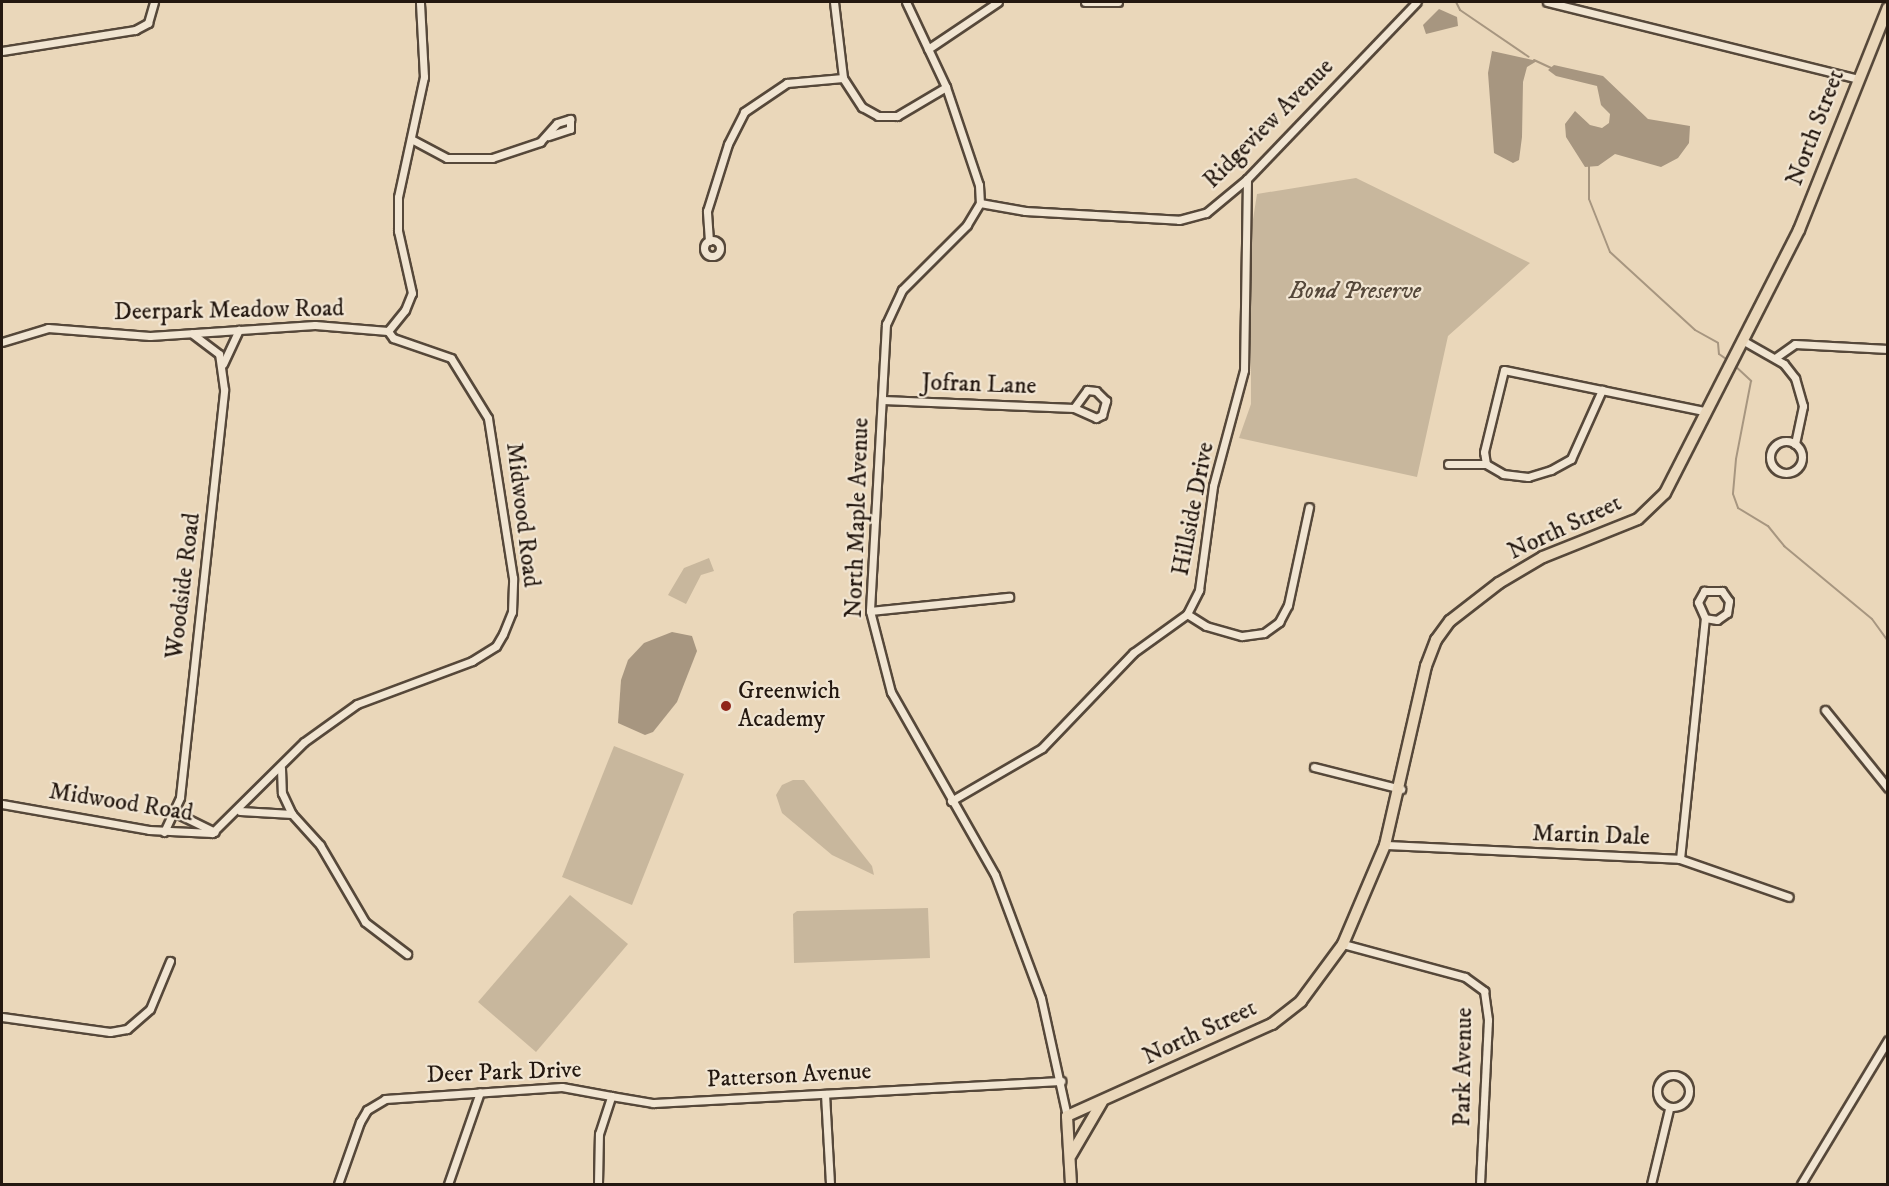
<!DOCTYPE html>
<style>
body{margin:0}
#map{position:relative;width:1889px;height:1186px;overflow:hidden;background:#ead7ba;font-family:"IM FELL DW Pica",serif}
div>[style]{position:absolute}
[style*='--x']{left:calc(var(--x)*1px);top:calc(var(--y)*1px);width:calc(var(--w)*1px);rotate:calc(var(--a)*1deg)}
.green>*{inset:0;background:#c8b79d}
.water>*{inset:0;background:#a79680}
.stream>*{height:2px;margin:-1px;padding:0 1px;transform-origin:1px;border-radius:1px;background:#a79680}
.roads{filter:drop-shadow(2px 0 #56483a) drop-shadow(-2px 0 #56483a) drop-shadow(0 2px #56483a) drop-shadow(0 -2px #56483a)}
.minor>*{height:7px;margin:-3.5px;padding:0 3.5px;transform-origin:3.5px;border-radius:3.5px;background:#f1e5d2}
.minor>.ring{margin:-3.5px;padding:0;box-sizing:content-box;background:none;border:7px solid #f1e5d2;border-radius:50%}
.primary>*{height:10px;margin:-5px;padding:0 5px;transform-origin:5px;border-radius:5px;background:#ead7ba}
.dots>*{width:16px;height:16px;translate:-50% -50%;box-sizing:border-box;border:3px solid #f1e5d2;border-radius:50%}
span{translate:-50% -50%;white-space:nowrap;text-align:center;line-height:1.15;-webkit-text-stroke:4.5px #f1e5d2;paint-order:stroke}
.street-label{font-size:24px;color:#241810}
.park-label{font-size:24px;color:#55483a;font-style:italic}
.poi-label{font-size:24px;color:#241810}
.left{translate:0 -50%;text-align:left}
.frame{position:absolute;inset:0;border:3px solid #241810;pointer-events:none}
</style>
<div id="map">
<div class="green">
<div style="clip-path:polygon(1356px 178px,1530px 263px,1448px 336px,1417px 477px,1239px 438px,1251px 404px,1251px 232px,1257px 194px)"></div>
<div style="clip-path:polygon(709px 558px,714px 571px,701px 575px,686px 604px,668px 595px,684px 568px)"></div>
<div style="clip-path:polygon(614px 746px,684px 774px,632px 905px,562px 877px)"></div>
<div style="clip-path:polygon(793px 780px,804px 780px,872px 866px,874px 875px,832px 855px,782px 813px,776px 795px,782px 785px)"></div>
<div style="clip-path:polygon(570px 895px,628px 944px,536px 1052px,478px 1002px)"></div>
<div style="clip-path:polygon(928px 908px,930px 958px,794px 963px,793px 914px,797px 911px)"></div>
</div>
<div class="water">
<div style="clip-path:polygon(1439px 9px,1457px 17px,1458px 26px,1426px 34px,1423px 25px)"></div>
<div style="clip-path:polygon(1492px 51px,1537px 61px,1527px 67px,1523px 82px,1522px 137px,1519px 160px,1513px 163px,1494px 153px,1488px 73px)"></div>
<div style="clip-path:polygon(1554px 65px,1603px 76px,1648px 119px,1690px 126px,1689px 143px,1678px 158px,1661px 167px,1615px 154px,1598px 166px,1585px 167px,1566px 137px,1565px 124px,1575px 111px,1590px 125px,1602px 128px,1609px 123px,1610px 114px,1601px 105px,1597px 86px,1556px 76px,1548px 70px)"></div>
<div style="clip-path:polygon(672px 632px,692px 636px,697px 651px,677px 702px,653px 732px,645px 735px,618px 723px,621px 680px,628px 660px,644px 643px)"></div>
</div>
<div class="stream">
<div style="--x:1456;--y:2;--w:9;--a:63"></div>
<div style="--x:1460;--y:10;--w:83;--a:34.3"></div>
<div style="--x:1534;--y:60;--w:19;--a:25"></div>
<div style="--x:1589;--y:166;--w:33;--a:90"></div>
<div style="--x:1589;--y:199;--w:57;--a:68.4"></div>
<div style="--x:1610;--y:252;--w:115;--a:42.5"></div>
<div style="--x:1695;--y:330;--w:26;--a:29"></div>
<div style="--x:1718;--y:343;--w:11;--a:85"></div>
<div style="--x:1719;--y:354;--w:12;--a:35"></div>
<div style="--x:1733;--y:364;--w:25;--a:43"></div>
<div style="--x:1751;--y:381;--w:79;--a:100.9"></div>
<div style="--x:1736;--y:459;--w:35;--a:95"></div>
<div style="--x:1733;--y:494;--w:15;--a:70"></div>
<div style="--x:1738;--y:508;--w:35;--a:31"></div>
<div style="--x:1768;--y:526;--w:26;--a:51"></div>
<div style="--x:1784;--y:546;--w:114;--a:39.7"></div>
<div style="--x:1872;--y:619;--w:27;--a:54"></div>
</div>
<div class="roads">
<div class="minor">
<div style="--x:834;--y:2;--w:77;--a:83.2"></div>
<div style="--x:843;--y:78;--w:35;--a:57"></div>
<div style="--x:862;--y:107;--w:18;--a:29"></div>
<div style="--x:878;--y:116;--w:19;--a:0"></div>
<div style="--x:897;--y:116;--w:57;--a:-30.6"></div>
<div style="--x:906;--y:2;--w:94;--a:64.8"></div>
<div style="--x:946;--y:87;--w:103;--a:71.4"></div>
<div style="--x:979;--y:185;--w:18;--a:87"></div>
<div style="--x:980;--y:203;--w:26;--a:121"></div>
<div style="--x:967;--y:225;--w:92;--a:135"></div>
<div style="--x:902;--y:290;--w:38;--a:115"></div>
<div style="--x:886;--y:324;--w:287;--a:93.2"></div>
<div style="--x:870;--y:611;--w:84;--a:75.5"></div>
<div style="--x:891;--y:692;--w:210;--a:60.4"></div>
<div style="--x:995;--y:875;--w:131;--a:69.5"></div>
<div style="--x:1041;--y:998;--w:121;--a:77.6"></div>
<div style="--x:1085;--y:2;--w:33;--a:0"></div>
<div style="--x:1547;--y:2;--w:319;--a:13.9"></div>
<div style="--x:928;--y:49;--w:84;--a:-33.9"></div>
<div style="--x:2;--y:51;--w:135;--a:-9"></div>
<div style="--x:135;--y:30;--w:15;--a:-28"></div>
<div style="--x:148;--y:23;--w:22;--a:-74"></div>
<div style="--x:413;--y:140;--w:38;--a:28"></div>
<div style="--x:447;--y:158;--w:45;--a:0"></div>
<div style="--x:492;--y:158;--w:51;--a:-18.4"></div>
<div style="--x:540;--y:142;--w:25;--a:-48"></div>
<div style="--x:557;--y:123;--w:14;--a:-17"></div>
<div style="--x:570;--y:119;--w:10;--a:90"></div>
<div style="--x:570;--y:129;--w:23;--a:162"></div>
<div style="--x:980;--y:203;--w:46;--a:10.1"></div>
<div style="--x:1025;--y:211;--w:154;--a:3.3"></div>
<div style="--x:1179;--y:220;--w:28;--a:-15"></div>
<div style="--x:1206;--y:213;--w:53;--a:-39.7"></div>
<div style="--x:1247;--y:179;--w:245;--a:-46.2"></div>
<div class="ring" style="left:704px;top:240px;width:9px;height:9px"></div>
<div style="--x:709;--y:241;--w:30;--a:-94"></div>
<div style="--x:707;--y:211;--w:70;--a:-72.6"></div>
<div style="--x:728;--y:144;--w:36;--a:-63"></div>
<div style="--x:744;--y:112;--w:52;--a:-34"></div>
<div style="--x:787;--y:83;--w:56;--a:-5.1"></div>
<div style="--x:1742;--y:340;--w:48;--a:29.7"></div>
<div style="--x:1784;--y:364;--w:18;--a:52"></div>
<div style="--x:1795;--y:378;--w:29;--a:74"></div>
<div style="--x:1803;--y:406;--w:39;--a:102"></div>
<div style="--x:2;--y:342;--w:48;--a:-16.9"></div>
<div style="--x:48;--y:328;--w:102;--a:4.5"></div>
<div style="--x:150;--y:336;--w:165;--a:-3.8"></div>
<div style="--x:315;--y:325;--w:73;--a:4.7"></div>
<div style="--x:1775;--y:358;--w:24;--a:-35"></div>
<div style="--x:1795;--y:344;--w:93;--a:3.1"></div>
<div style="--x:223;--y:364;--w:38;--a:-65"></div>
<div style="--x:883;--y:400;--w:191;--a:2.4"></div>
<div style="--x:1074;--y:408;--w:24;--a:24"></div>
<div style="--x:1096;--y:418;--w:7;--a:-27"></div>
<div style="--x:1102;--y:415;--w:15;--a:-74"></div>
<div style="--x:1106;--y:401;--w:14;--a:-135"></div>
<div style="--x:1096;--y:391;--w:9;--a:-174"></div>
<div style="--x:1087;--y:390;--w:22;--a:126"></div>
<div class="ring" style="left:1770px;top:441px;width:25px;height:25px"></div>
<div style="--x:1448;--y:464;--w:38;--a:0"></div>
<div style="--x:1486;--y:464;--w:20;--a:30"></div>
<div style="--x:1503;--y:474;--w:25;--a:7"></div>
<div style="--x:1528;--y:477;--w:24;--a:-17"></div>
<div style="--x:1551;--y:470;--w:23;--a:-29"></div>
<div style="--x:1571;--y:459;--w:76;--a:-65.8"></div>
<div style="--x:1486;--y:464;--w:12;--a:-99"></div>
<div style="--x:1484;--y:452;--w:84;--a:-76.3"></div>
<div style="--x:1504;--y:370;--w:204;--a:11.6"></div>
<div style="--x:870;--y:611;--w:140;--a:-5.8"></div>
<div style="--x:1187;--y:614;--w:22;--a:32"></div>
<div style="--x:1206;--y:626;--w:37;--a:16"></div>
<div style="--x:1242;--y:636;--w:22;--a:-8"></div>
<div style="--x:1264;--y:633;--w:19;--a:-36"></div>
<div style="--x:1279;--y:622;--w:19;--a:-62"></div>
<div style="--x:1288;--y:605;--w:100;--a:-77.9"></div>
<div style="--x:1825;--y:710;--w:100;--a:51.1"></div>
<div style="--x:1314;--y:767;--w:90;--a:14.2"></div>
<div style="--x:281;--y:768;--w:25;--a:88"></div>
<div style="--x:282;--y:793;--w:23;--a:65"></div>
<div style="--x:292;--y:814;--w:42;--a:47.9"></div>
<div style="--x:320;--y:845;--w:89;--a:59.7"></div>
<div style="--x:365;--y:922;--w:53;--a:37.3"></div>
<div style="--x:951;--y:801;--w:105;--a:-30.2"></div>
<div style="--x:1042;--y:748;--w:132;--a:-46.2"></div>
<div style="--x:1133;--y:653;--w:67;--a:-35.8"></div>
<div style="--x:1187;--y:614;--w:27;--a:-63"></div>
<div style="--x:1199;--y:590;--w:105;--a:-82.3"></div>
<div style="--x:1213;--y:486;--w:120;--a:-75"></div>
<div style="--x:1244;--y:370;--w:191;--a:-89.1"></div>
<div style="--x:2;--y:804;--w:149;--a:10"></div>
<div style="--x:149;--y:830;--w:63;--a:2.7"></div>
<div style="--x:212;--y:833;--w:129;--a:-44.7"></div>
<div style="--x:304;--y:742;--w:65;--a:-35.6"></div>
<div style="--x:357;--y:704;--w:123;--a:-20.5"></div>
<div style="--x:472;--y:661;--w:28;--a:-32"></div>
<div style="--x:496;--y:646;--w:14;--a:-60"></div>
<div style="--x:503;--y:634;--w:24;--a:-68"></div>
<div style="--x:512;--y:612;--w:34;--a:-88"></div>
<div style="--x:513;--y:578;--w:162;--a:-98.9"></div>
<div style="--x:488;--y:418;--w:70;--a:-121.7"></div>
<div style="--x:451;--y:358;--w:61;--a:-161"></div>
<div style="--x:393;--y:338;--w:9;--a:-126"></div>
<div style="--x:388;--y:331;--w:27;--a:-51"></div>
<div style="--x:405;--y:310;--w:18;--a:-68"></div>
<div style="--x:412;--y:293;--w:64;--a:-102.7"></div>
<div style="--x:398;--y:231;--w:34;--a:-90"></div>
<div style="--x:398;--y:197;--w:123;--a:-77.8"></div>
<div style="--x:424;--y:77;--w:75;--a:-93.1"></div>
<div style="--x:240;--y:811;--w:52;--a:3.3"></div>
<div style="--x:176;--y:813;--w:43;--a:26"></div>
<div style="--x:164;--y:832;--w:38;--a:-65"></div>
<div style="--x:180;--y:797;--w:410;--a:-83.8"></div>
<div style="--x:224;--y:389;--w:35;--a:-98"></div>
<div style="--x:219;--y:354;--w:34;--a:-143"></div>
<div style="--x:1385;--y:845;--w:295;--a:2.7"></div>
<div style="--x:1680;--y:859;--w:115;--a:19.2"></div>
<div style="--x:1680;--y:859;--w:242;--a:-84.1"></div>
<div style="--x:1705;--y:618;--w:17;--a:-114"></div>
<div style="--x:1698;--y:602;--w:13;--a:-61"></div>
<div style="--x:1704;--y:591;--w:18;--a:0"></div>
<div style="--x:1722;--y:591;--w:12;--a:55"></div>
<div style="--x:1729;--y:601;--w:12;--a:99"></div>
<div style="--x:1727;--y:613;--w:12;--a:145"></div>
<div style="--x:1717;--y:620;--w:12;--a:-171"></div>
<div style="--x:1343;--y:944;--w:126;--a:15.1"></div>
<div style="--x:1465;--y:977;--w:24;--a:36"></div>
<div style="--x:1484;--y:991;--w:29;--a:82"></div>
<div style="--x:1488;--y:1020;--w:164;--a:92.8"></div>
<div style="--x:2;--y:1017;--w:109;--a:7.9"></div>
<div style="--x:110;--y:1032;--w:17;--a:-10"></div>
<div style="--x:127;--y:1029;--w:30;--a:-41"></div>
<div style="--x:150;--y:1009;--w:52;--a:-67.4"></div>
<div class="ring" style="left:1657px;top:1075px;width:25px;height:25px"></div>
<div style="--x:825;--y:1094;--w:90;--a:86.8"></div>
<div style="--x:338;--y:1184;--w:66;--a:-70.5"></div>
<div style="--x:360;--y:1122;--w:14;--a:-60"></div>
<div style="--x:367;--y:1110;--w:21;--a:-31"></div>
<div style="--x:385;--y:1099;--w:177;--a:-3.9"></div>
<div style="--x:562;--y:1087;--w:50;--a:10.4"></div>
<div style="--x:448;--y:1184;--w:97;--a:-70.8"></div>
<div style="--x:598;--y:1184;--w:50;--a:-88.9"></div>
<div style="--x:599;--y:1134;--w:40;--a:-72"></div>
<div style="--x:611;--y:1096;--w:43;--a:9.5"></div>
<div style="--x:653;--y:1103;--w:409;--a:-3.1"></div>
<div style="--x:1651;--y:1184;--w:77;--a:-76.5"></div>
<div style="--x:1801;--y:1184;--w:168;--a:-58.9"></div>
</div>
<div class="primary">
<div style="--x:1071;--y:1155;--w:61;--a:-59.7"></div>
<div style="--x:1071;--y:1184;--w:68;--a:-93.4"></div>
<div style="--x:1067;--y:1116;--w:225;--a:-24.2"></div>
<div style="--x:1272;--y:1024;--w:37;--a:-38"></div>
<div style="--x:1301;--y:1001;--w:71;--a:-53.6"></div>
<div style="--x:1343;--y:944;--w:108;--a:-67"></div>
<div style="--x:1385;--y:845;--w:184;--a:-77.1"></div>
<div style="--x:1426;--y:666;--w:28;--a:-69"></div>
<div style="--x:1436;--y:640;--w:24;--a:-54"></div>
<div style="--x:1450;--y:621;--w:62;--a:-37.8"></div>
<div style="--x:1499;--y:583;--w:51;--a:-30.6"></div>
<div style="--x:1543;--y:557;--w:102;--a:-21.8"></div>
<div style="--x:1638;--y:519;--w:37;--a:-44"></div>
<div style="--x:1665;--y:493;--w:295;--a:-63"></div>
<div style="--x:1799;--y:230;--w:239;--a:-68.2"></div>
</div>
</div>
<div class="dots">
<div style="left:726px;top:706px;background:#8f2418"></div>
</div>
<div class="street-label">
<span style="left:1269px;top:124px;rotate:-45deg">Ridgeview Avenue</span>
<span style="left:1816px;top:128px;rotate:-69deg">North Street</span>
<span style="left:229px;top:311px;rotate:-1deg">Deerpark Meadow Road</span>
<span style="left:979px;top:385px;rotate:2deg">Jofran Lane</span>
<span style="left:1194px;top:509px;rotate:-79deg">Hillside Drive</span>
<span style="left:522px;top:515px;rotate:83deg">Midwood Road</span>
<span style="left:858px;top:518px;rotate:-88deg">North Maple Avenue</span>
<span style="left:1565px;top:528px;rotate:-25deg">North Street</span>
<span style="left:184px;top:586px;rotate:-83deg">Woodside Road</span>
<span style="left:121px;top:803px;rotate:9deg">Midwood Road</span>
<span style="left:1591px;top:836px;rotate:2deg">Martin Dale</span>
<span style="left:1200px;top:1033px;rotate:-25deg">North Street</span>
<span style="left:1464px;top:1067px;rotate:-89deg">Park Avenue</span>
<span style="left:504px;top:1073px;rotate:-2deg">Deer Park Drive</span>
<span style="left:789px;top:1076px;rotate:-3deg">Patterson Avenue</span>
</div>
<div class="park-label">
<span style="left:1355px;top:292px">Bond Preserve</span>
</div>
<div class="poi-label">
<span class="left" style="left:738px;top:706px">Greenwich<br>Academy</span>
</div>
<div class="frame"></div>
</div>
